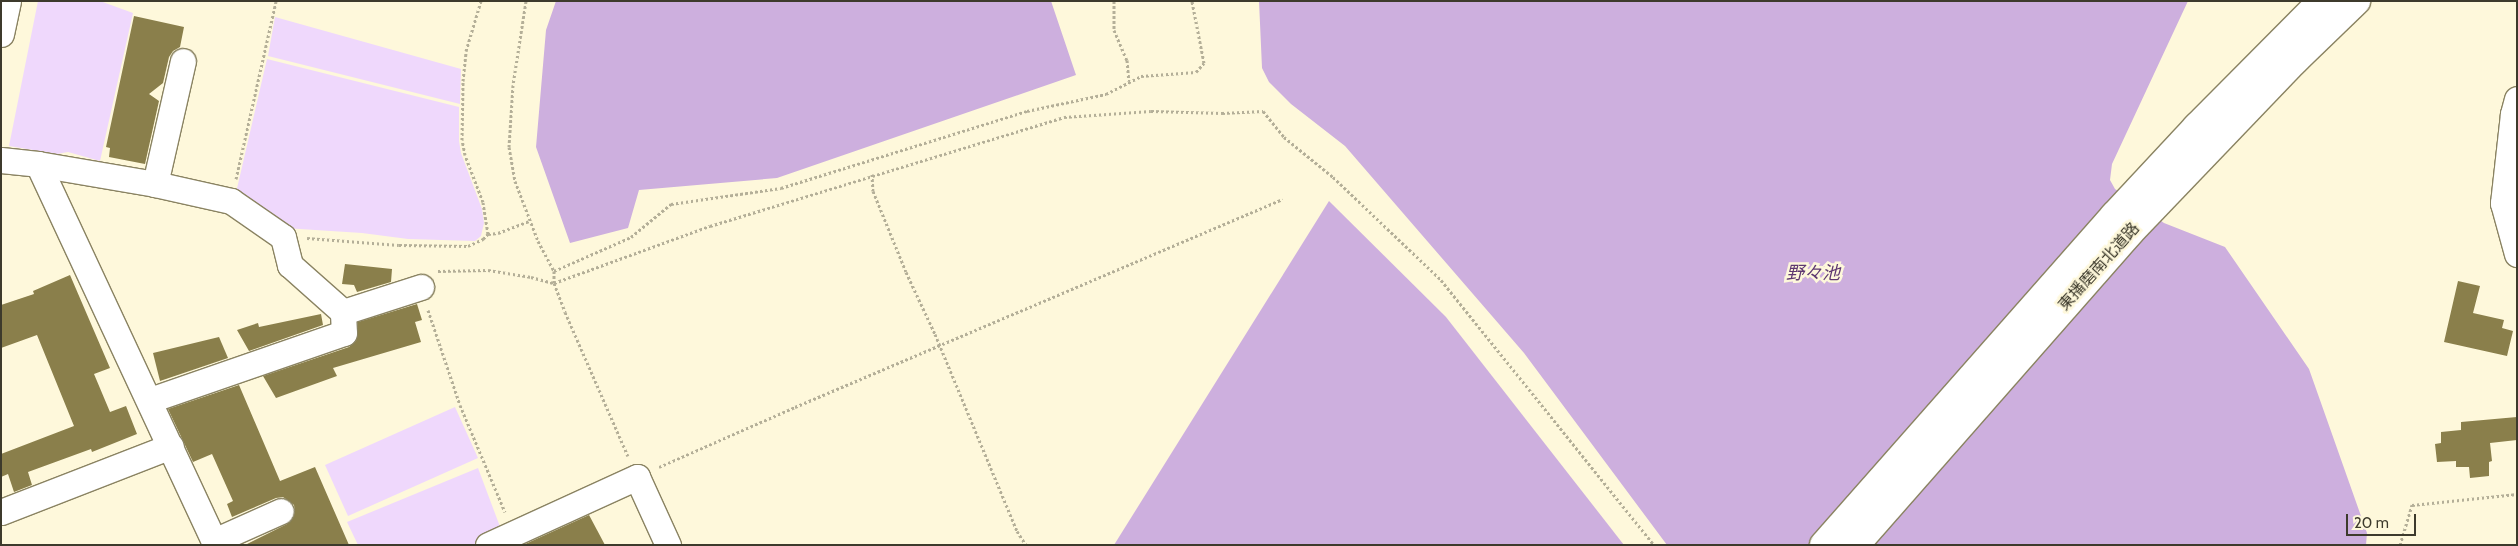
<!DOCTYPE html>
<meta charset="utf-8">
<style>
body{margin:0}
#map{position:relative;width:2518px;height:546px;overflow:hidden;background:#fef8db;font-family:Cabin,"Noto Sans JP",sans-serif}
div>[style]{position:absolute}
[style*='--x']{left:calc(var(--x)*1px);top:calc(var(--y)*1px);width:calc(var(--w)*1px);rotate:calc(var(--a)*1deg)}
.green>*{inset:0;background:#efd8fc}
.water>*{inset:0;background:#cdafde}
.building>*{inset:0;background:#8a7f4b}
.path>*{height:3px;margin-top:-1.5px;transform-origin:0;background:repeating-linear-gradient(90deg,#b4af98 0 2.5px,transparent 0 5px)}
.roads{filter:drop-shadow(1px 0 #8a8362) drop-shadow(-1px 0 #8a8362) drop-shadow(0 1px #8a8362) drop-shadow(0 -1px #8a8362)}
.minor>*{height:25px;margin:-12.5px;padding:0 12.5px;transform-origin:12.5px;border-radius:12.5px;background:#fff}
.highway>*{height:28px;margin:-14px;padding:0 14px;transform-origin:14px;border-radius:14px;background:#fff}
span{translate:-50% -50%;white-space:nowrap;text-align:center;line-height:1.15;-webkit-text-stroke:5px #fef8db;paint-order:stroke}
.street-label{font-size:16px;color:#3d3a2c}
.water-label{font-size:18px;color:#5e3871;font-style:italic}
.frame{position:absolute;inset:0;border:2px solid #3d3a2c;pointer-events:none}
.scale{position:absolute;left:2346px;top:514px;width:70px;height:22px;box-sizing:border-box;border:2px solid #3d3a2c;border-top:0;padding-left:6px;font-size:15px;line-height:18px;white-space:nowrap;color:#3d3a2c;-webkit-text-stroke:4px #fef8db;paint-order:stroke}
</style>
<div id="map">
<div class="green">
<div style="clip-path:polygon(38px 1px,100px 1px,133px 13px,100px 161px,68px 152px,57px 154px,9px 146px)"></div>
<div style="clip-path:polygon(275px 17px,461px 69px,460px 104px,268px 56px)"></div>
<div style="clip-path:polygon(267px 59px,459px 107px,459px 141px,461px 153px,482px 209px,484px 223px,481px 236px,475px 241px,408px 239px,362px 233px,284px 228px,235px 197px)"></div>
<div style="clip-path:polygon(455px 407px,478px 458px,348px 516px,325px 465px)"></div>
<div style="clip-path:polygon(478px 468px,502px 532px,472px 545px,358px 545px,347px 522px)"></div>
</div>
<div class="water">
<div style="clip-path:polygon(556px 1px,1051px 1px,1076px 75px,777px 178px,639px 190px,628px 228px,570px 243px,536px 147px,546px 30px)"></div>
<div style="clip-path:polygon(1259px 1px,2188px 1px,2112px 164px,2110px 180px,2115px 189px,2164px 223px,2225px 247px,2309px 369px,2367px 533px,2366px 545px,1667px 545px,1524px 353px,1345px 146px,1291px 104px,1269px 82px,1262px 68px)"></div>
<div style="clip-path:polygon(1329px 201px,1446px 317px,1624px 545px,1114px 545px)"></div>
</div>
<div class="building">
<div style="clip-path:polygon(134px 16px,184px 27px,180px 47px,173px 51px,169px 57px,163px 83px,149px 94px,159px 101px,145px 164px,109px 157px,110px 148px,106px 147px)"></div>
<div style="clip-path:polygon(345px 264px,392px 269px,391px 282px,357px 292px,354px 285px,342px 284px)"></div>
<div style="clip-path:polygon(70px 275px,110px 368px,94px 374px,110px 412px,126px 406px,137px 434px,92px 452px,91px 449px,28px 472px,32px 485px,14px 492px,8px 474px,1px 477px,1px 454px,74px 426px,37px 335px,1px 348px,1px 305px,34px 294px,33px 291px)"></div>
<div style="clip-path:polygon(2458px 281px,2480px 286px,2473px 313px,2504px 320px,2502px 328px,2513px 331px,2507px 356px,2444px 342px)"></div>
<div style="clip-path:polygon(417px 304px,422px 320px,415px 322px,421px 342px,333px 368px,337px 376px,276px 398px,263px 376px,349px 347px,356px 341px,358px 322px)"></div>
<div style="clip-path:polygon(321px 314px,323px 325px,249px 351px,237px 330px,258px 323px,259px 327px)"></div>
<div style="clip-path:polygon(219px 337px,228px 358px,160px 381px,153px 353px)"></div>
<div style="clip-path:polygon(239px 385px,280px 481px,315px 467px,349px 545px,245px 545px,287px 524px,295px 513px,294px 505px,283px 497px,276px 498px,232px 517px,227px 504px,233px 501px,212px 454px,193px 462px,168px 409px)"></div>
<div style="clip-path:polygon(2517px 417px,2517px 440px,2490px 443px,2492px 461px,2489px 462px,2489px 476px,2470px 478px,2469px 467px,2456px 467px,2456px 461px,2437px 462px,2435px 444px,2441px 443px,2441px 432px,2461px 430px,2461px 422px)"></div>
<div style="clip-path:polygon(589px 515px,605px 545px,523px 545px)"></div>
</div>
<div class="path">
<div style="--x:526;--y:1;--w:85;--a:98.8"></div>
<div style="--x:513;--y:85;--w:62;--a:93.7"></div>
<div style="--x:509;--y:147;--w:35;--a:80"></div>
<div style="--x:515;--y:181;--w:64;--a:69"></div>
<div style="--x:538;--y:241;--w:34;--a:62"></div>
<div style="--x:554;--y:271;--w:12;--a:90"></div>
<div style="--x:554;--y:283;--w:31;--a:69"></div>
<div style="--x:565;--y:312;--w:157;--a:66.4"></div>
<div style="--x:1114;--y:1;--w:29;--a:90"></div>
<div style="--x:1114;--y:30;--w:33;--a:67"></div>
<div style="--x:1127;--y:60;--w:21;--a:85"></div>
<div style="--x:872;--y:174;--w:17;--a:87"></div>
<div style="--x:873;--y:191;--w:87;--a:67.8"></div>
<div style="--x:906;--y:272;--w:68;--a:64.9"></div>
<div style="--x:935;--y:334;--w:213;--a:67.4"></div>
<div style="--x:1017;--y:531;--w:17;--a:57"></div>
<div style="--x:236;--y:179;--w:182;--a:-77.3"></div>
<div style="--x:488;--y:234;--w:10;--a:-6"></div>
<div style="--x:498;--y:233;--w:34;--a:-21"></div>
<div style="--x:307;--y:238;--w:92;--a:4.4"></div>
<div style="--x:399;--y:245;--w:69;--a:0.8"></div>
<div style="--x:468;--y:246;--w:17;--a:-25"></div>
<div style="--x:483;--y:239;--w:7;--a:-45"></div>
<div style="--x:488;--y:234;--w:32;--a:-99"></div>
<div style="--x:483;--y:202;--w:50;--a:-111"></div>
<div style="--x:465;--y:155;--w:15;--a:-101"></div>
<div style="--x:462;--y:140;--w:59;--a:-89"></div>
<div style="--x:463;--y:81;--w:30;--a:-84"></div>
<div style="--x:466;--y:51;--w:52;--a:-73.3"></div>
<div style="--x:438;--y:271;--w:50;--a:-1.1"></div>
<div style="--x:488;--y:270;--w:44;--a:9.2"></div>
<div style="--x:531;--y:277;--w:24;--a:15"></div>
<div style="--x:554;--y:283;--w:166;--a:-20.1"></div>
<div style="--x:710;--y:226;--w:370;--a:-17.1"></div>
<div style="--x:1064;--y:117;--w:87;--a:-3.9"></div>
<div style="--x:1151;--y:111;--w:71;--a:1.6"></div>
<div style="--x:1222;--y:113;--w:41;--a:-2.8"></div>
<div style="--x:1263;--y:111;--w:33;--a:51"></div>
<div style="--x:1284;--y:137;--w:63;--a:39.2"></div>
<div style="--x:1333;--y:177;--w:149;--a:43.6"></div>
<div style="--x:1441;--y:280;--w:340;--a:51.2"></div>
<div style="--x:554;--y:271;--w:84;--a:-23.8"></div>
<div style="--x:631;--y:237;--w:52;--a:-39.5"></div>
<div style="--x:671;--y:204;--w:111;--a:-8.3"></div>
<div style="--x:781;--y:188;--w:258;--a:-17.4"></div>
<div style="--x:1027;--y:111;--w:81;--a:-12.1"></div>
<div style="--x:1106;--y:94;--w:39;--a:-27"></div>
<div style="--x:1141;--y:76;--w:55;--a:-4.2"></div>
<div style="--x:1196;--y:72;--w:12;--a:-48"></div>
<div style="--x:1204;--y:63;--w:63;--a:-101"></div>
<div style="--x:428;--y:310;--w:100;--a:71.4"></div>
<div style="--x:460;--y:405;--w:116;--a:67.2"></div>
<div style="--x:659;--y:467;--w:149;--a:-23.8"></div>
<div style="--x:795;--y:407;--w:530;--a:-23.09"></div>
<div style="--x:2400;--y:545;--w:42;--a:-73.3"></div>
<div style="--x:2412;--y:505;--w:106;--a:-6"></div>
</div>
<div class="roads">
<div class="minor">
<div style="--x:1;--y:34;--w:34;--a:-78"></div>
<div style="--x:2517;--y:99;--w:16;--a:105"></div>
<div style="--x:2513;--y:114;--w:90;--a:96.4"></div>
<div style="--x:2503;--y:203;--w:53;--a:74.6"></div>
<div style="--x:1;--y:160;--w:37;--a:6"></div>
<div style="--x:38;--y:164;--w:421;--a:65"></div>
<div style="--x:38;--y:164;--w:119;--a:9.7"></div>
<div style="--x:155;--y:184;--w:78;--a:12.6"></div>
<div style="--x:231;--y:201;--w:63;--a:34.7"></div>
<div style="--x:283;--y:237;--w:29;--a:76"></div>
<div style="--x:290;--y:265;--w:71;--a:41.6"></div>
<div style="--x:155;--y:184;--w:126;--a:-77.2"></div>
<div style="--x:150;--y:400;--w:205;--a:-19.1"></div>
<div style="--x:344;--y:333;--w:21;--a:-93"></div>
<div style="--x:343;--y:312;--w:82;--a:-17.8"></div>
<div style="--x:1;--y:512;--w:182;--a:-21.2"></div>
<div style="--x:214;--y:541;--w:73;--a:-24.1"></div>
<div style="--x:488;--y:545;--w:164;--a:-24.5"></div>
<div style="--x:637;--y:477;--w:75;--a:65.5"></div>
</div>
<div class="highway">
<div style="--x:1824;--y:545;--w:439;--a:-48.6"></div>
<div style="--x:2114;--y:216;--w:122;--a:-47"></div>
<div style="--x:2197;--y:127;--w:177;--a:-45.2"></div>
<div style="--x:1855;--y:545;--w:415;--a:-48.7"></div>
<div style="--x:2129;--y:233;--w:240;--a:-46.2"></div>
<div style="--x:2295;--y:60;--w:85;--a:-44"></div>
</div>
</div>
<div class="street-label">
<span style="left:2099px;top:267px;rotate:-48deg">東播磨南北道路</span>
</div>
<div class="water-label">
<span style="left:1813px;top:273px">野々池</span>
</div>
<div class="frame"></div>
<div class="scale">20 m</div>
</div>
